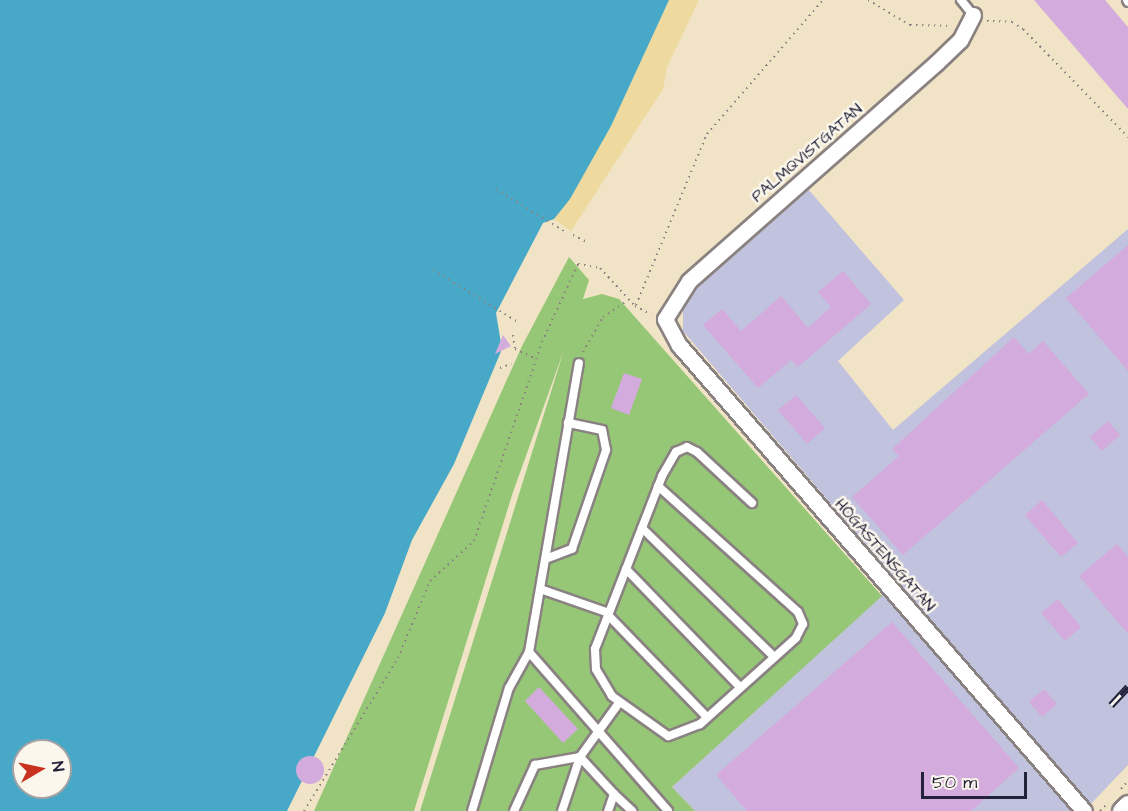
<!DOCTYPE html>
<meta charset="utf-8">
<style>
body{margin:0}
#map{position:relative;width:1128px;height:811px;overflow:hidden;background:#f1e3c6;font-family:"Architects Daughter",sans-serif}
div>[style]{position:absolute}
[style*='--x']{left:calc(var(--x)*1px);top:calc(var(--y)*1px);width:calc(var(--w)*1px);rotate:calc(var(--a)*1deg)}
.industrial>*{inset:0;background:#c1c2dd}
.green>*{inset:0;background:#96c777}
.sand>*{inset:0;background:#eeda9e}
.water>*{inset:0;background:#48a8c7}
.building>*{inset:0;background:#d3abdd}
.round{border-radius:50%}
.path>*{height:2px;margin-top:-1px;transform-origin:0;background:repeating-linear-gradient(90deg,#8a8280 0 1.5px,transparent 0 6px)}
.roads{filter:drop-shadow(2px 0 #8a8280) drop-shadow(-2px 0 #8a8280) drop-shadow(0 2px #8a8280) drop-shadow(0 -2px #8a8280)}
.lane>*{height:8px;margin:-4px;padding:0 4px;transform-origin:4px;border-radius:4px;background:#fff}
.street>*{height:15px;margin:-7.5px;padding:0 7.5px;transform-origin:7.5px;border-radius:7.5px;background:#fff}
.secondary>*{height:21px;margin:-10.5px;padding:0 10.5px;transform-origin:10.5px;border-radius:10.5px;background:#fff}
.rail>*{height:7px;margin-top:-3.5px;transform-origin:0;background:repeating-linear-gradient(90deg,#fbf7ec 0 14px,#22223b 0 28px);box-sizing:border-box;border-block:2px solid #22223b}
span{translate:-50% -50%;white-space:nowrap;text-align:center;line-height:1.15;-webkit-text-stroke:5px #fbf7ec;paint-order:stroke}
.street-label{font-size:16px;color:#22223b}
.north{position:absolute;left:12px;top:739px;width:60px;height:60px;box-sizing:border-box;background:#fbf7ec;border:2px solid #a4a2a5;border-radius:50%;rotate:81deg;font-size:16px;font-weight:700;line-height:24px;text-align:center;color:#22223b}
.north::after{content:'';display:block;margin:auto;width:21px;height:27px;background:#c8321e;clip-path:polygon(50% 0,100% 100%,50% 72%,0 100%)}
.scale{position:absolute;left:921px;top:772px;width:106px;height:27px;box-sizing:border-box;border:3px solid #22223b;border-top:0;padding-left:8px;font-size:18px;line-height:21px;white-space:nowrap;color:#22223b;-webkit-text-stroke:4px #fbf7ec;paint-order:stroke}
</style>
<div id="map">
<div class="industrial">
<div style="clip-path:polygon(808px 189px,904px 300px,838px 361px,893px 430px,1128px 229px,1128px 765px,1084px 811px,695px 811px,672px 787px,897px 581px,683px 331px,683px 301px,697px 283px)"></div>
</div>
<div class="green">
<div style="clip-path:polygon(569px 257px,589px 280px,583px 299px,602px 294px,619px 299px,882px 596px,672px 787px,695px 811px,420px 811px,564px 350px,513px 492px,414px 811px,314px 811px,522px 346px)"></div>
</div>
<div class="sand">
<div style="clip-path:polygon(669px 0,699px 0,667px 67px,663px 89px,571px 231px,554px 219px,611px 126px)"></div>
</div>
<div class="water">
<div style="clip-path:polygon(evenodd,0 0,669px 0,611px 126px,570px 199px,554px 219px,543px 223px,496px 313px,502px 349px,454px 464px,412px 540px,385px 613px,287px 811px,0 811px,0 0,24px 751px,60px 751px,60px 787px,24px 787px,24px 751px)"></div>
</div>
<div class="building">
<div style="clip-path:polygon(1034px 0,1105px 0,1128px 27px,1128px 109px)"></div>
<div style="clip-path:polygon(1128px 245px,1128px 371px,1066px 298px)"></div>
<div style="clip-path:polygon(843px 271px,871px 304px,798px 367px,791px 360px,758px 388px,703px 325px,722px 309px,741px 331px,781px 296px,808px 328px,831px 307px,818px 292px)"></div>
<div style="clip-path:polygon(503px 335px,511px 346px,495px 354px)"></div>
<div style="clip-path:polygon(1014px 337px,1029px 354px,1043px 341px,1089px 394px,903px 555px,852px 497px,899px 456px,892px 449px)"></div>
<div style="clip-path:polygon(624px 373px,642px 379px,629px 415px,611px 408px)"></div>
<div style="clip-path:polygon(796px 395px,825px 428px,807px 444px,778px 410px)"></div>
<div style="clip-path:polygon(1108px 421px,1120px 435px,1102px 451px,1090px 437px)"></div>
<div style="clip-path:polygon(1042px 500px,1078px 543px,1061px 557px,1025px 515px)"></div>
<div style="clip-path:polygon(1117px 544px,1128px 557px,1128px 634px,1079px 576px)"></div>
<div style="clip-path:polygon(1058px 599px,1081px 627px,1065px 641px,1041px 613px)"></div>
<div style="clip-path:polygon(892px 622px,1019px 768px,971px 811px,747px 811px,716px 775px)"></div>
<div style="clip-path:polygon(539px 687px,578px 729px,563px 743px,525px 701px)"></div>
<div style="clip-path:polygon(1044px 689px,1057px 704px,1042px 717px,1029px 702px)"></div>
<div class="round" style="left:296px;top:756px;width:28px;height:28px"></div>
</div>
<div class="path">
<div style="--x:868;--y:0;--w:49;--a:30.8"></div>
<div style="--x:910;--y:25;--w:42;--a:1.4"></div>
<div style="--x:987;--y:21;--w:25;--a:2"></div>
<div style="--x:1012;--y:22;--w:13;--a:32"></div>
<div style="--x:1023;--y:29;--w:151;--a:45.8"></div>
<div style="--x:496;--y:189;--w:84;--a:31.8"></div>
<div style="--x:573;--y:235;--w:16;--a:27"></div>
<div style="--x:433;--y:270;--w:100;--a:31.5"></div>
<div style="--x:636;--y:305;--w:185;--a:-67.5"></div>
<div style="--x:707;--y:134;--w:177;--a:-49.1"></div>
<div style="--x:513;--y:335;--w:14;--a:82"></div>
<div style="--x:515;--y:349;--w:23;--a:25"></div>
<div style="--x:583;--y:352;--w:40;--a:-60.3"></div>
<div style="--x:603;--y:317;--w:30;--a:-34"></div>
<div style="--x:500;--y:368;--w:12;--a:-20"></div>
<div style="--x:1121;--y:789;--w:11;--a:-49"></div>
<div style="--x:304;--y:811;--w:180;--a:-58.4"></div>
<div style="--x:398;--y:658;--w:83;--a:-67.4"></div>
<div style="--x:430;--y:581;--w:59;--a:-42.3"></div>
<div style="--x:474;--y:541;--w:210;--a:-71.1"></div>
<div style="--x:542;--y:342;--w:86;--a:-65.2"></div>
<div style="--x:578;--y:264;--w:22;--a:10"></div>
<div style="--x:600;--y:268;--w:52;--a:47.4"></div>
<div style="--x:635;--y:306;--w:18;--a:27"></div>
<div style="--x:1100;--y:811;--w:10;--a:-45"></div>
</div>
<div class="roads">
<div class="lane">
<div style="--x:961;--y:0;--w:19;--a:51"></div>
<div style="--x:1127;--y:0;--w:2;--a:63"></div>
<div style="--x:658;--y:486;--w:188;--a:42"></div>
<div style="--x:798;--y:612;--w:13;--a:67"></div>
<div style="--x:803;--y:624;--w:16;--a:117"></div>
<div style="--x:796;--y:638;--w:129;--a:138.1"></div>
<div style="--x:700;--y:724;--w:34;--a:159"></div>
<div style="--x:668;--y:736;--w:69;--a:-144.5"></div>
<div style="--x:612;--y:696;--w:31;--a:-121"></div>
<div style="--x:596;--y:669;--w:20;--a:-93"></div>
<div style="--x:595;--y:649;--w:186;--a:-68.8"></div>
<div style="--x:662;--y:476;--w:28;--a:-60"></div>
<div style="--x:676;--y:452;--w:12;--a:-24"></div>
<div style="--x:687;--y:447;--w:11;--a:27"></div>
<div style="--x:697;--y:452;--w:75;--a:42.8"></div>
<div style="--x:642;--y:528;--w:185;--a:44.3"></div>
<div style="--x:548;--y:558;--w:26;--a:-21"></div>
<div style="--x:572;--y:549;--w:105;--a:-71"></div>
<div style="--x:606;--y:450;--w:20;--a:-101"></div>
<div style="--x:602;--y:430;--w:35;--a:-168"></div>
<div style="--x:626;--y:569;--w:164;--a:46"></div>
<div style="--x:543;--y:590;--w:70;--a:19.2"></div>
<div style="--x:608;--y:615;--w:142;--a:45.9"></div>
<div style="--x:529;--y:652;--w:211;--a:48.8"></div>
<div style="--x:614;--y:794;--w:25;--a:43"></div>
<div style="--x:472;--y:811;--w:128;--a:-73.3"></div>
<div style="--x:509;--y:688;--w:41;--a:-60.9"></div>
<div style="--x:529;--y:652;--w:293;--a:-80.2"></div>
<div style="--x:514;--y:811;--w:51;--a:-65.5"></div>
<div style="--x:535;--y:765;--w:46;--a:-10.1"></div>
<div style="--x:580;--y:757;--w:67;--a:-54.2"></div>
<div style="--x:562;--y:811;--w:57;--a:-71.6"></div>
<div style="--x:580;--y:757;--w:50;--a:47.4"></div>
<div style="--x:614;--y:794;--w:18;--a:109"></div>
</div>
<div class="street">
<div style="--x:973;--y:15;--w:28;--a:117"></div>
<div style="--x:960;--y:40;--w:33;--a:136"></div>
<div style="--x:936;--y:63;--w:329;--a:138.6"></div>
<div style="--x:689;--y:281;--w:45;--a:122.3"></div>
<div style="--x:665;--y:319;--w:30;--a:62"></div>
<div style="--x:679;--y:345;--w:617;--a:49.01"></div>
</div>
<div class="secondary">
<div style="--x:1123;--y:811;--w:7;--a:-45"></div>
</div>
</div>
<div class="rail">
<div style="--x:1111;--y:705;--w:25;--a:-47"></div>
</div>
<div class="street-label">
<span style="left:807px;top:153px;rotate:-41deg">PALMQVISTGATAN</span>
<span style="left:885px;top:555px;rotate:49deg">HÖGASTENSGATAN</span>
</div>
<div class="north">N</div>
<div class="scale">50 m</div>
</div>
